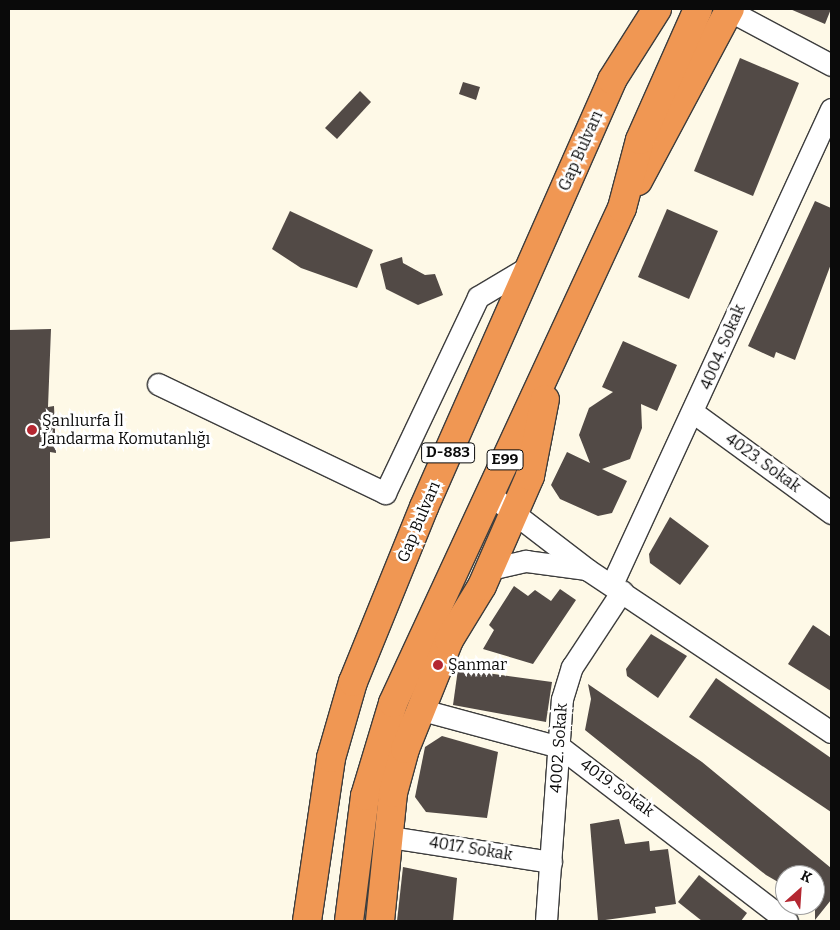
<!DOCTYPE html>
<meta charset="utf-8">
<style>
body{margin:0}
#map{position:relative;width:840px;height:930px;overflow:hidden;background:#fef9e7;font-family:Bitter,serif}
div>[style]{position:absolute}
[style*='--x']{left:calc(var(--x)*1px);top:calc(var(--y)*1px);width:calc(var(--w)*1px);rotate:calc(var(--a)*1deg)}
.building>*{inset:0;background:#524a46}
.roads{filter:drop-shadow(1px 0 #3d3d3d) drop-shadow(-1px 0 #3d3d3d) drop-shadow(0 1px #3d3d3d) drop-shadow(0 -1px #3d3d3d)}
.minor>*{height:21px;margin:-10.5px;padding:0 10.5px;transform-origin:10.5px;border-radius:10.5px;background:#fff}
.highway>*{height:28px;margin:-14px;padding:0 14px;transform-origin:14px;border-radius:14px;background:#f09753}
.dots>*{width:14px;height:14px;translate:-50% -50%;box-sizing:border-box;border:2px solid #fff;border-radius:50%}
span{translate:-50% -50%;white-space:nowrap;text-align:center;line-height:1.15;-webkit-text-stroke:5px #fff;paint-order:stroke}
.shield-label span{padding:1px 4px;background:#fff;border:1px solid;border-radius:4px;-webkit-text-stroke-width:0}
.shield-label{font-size:15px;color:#0a0a0a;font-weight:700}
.street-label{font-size:16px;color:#0a0a0a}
.poi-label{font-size:16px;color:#0a0a0a}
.left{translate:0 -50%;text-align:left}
.frame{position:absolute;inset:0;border:10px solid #0a0a0a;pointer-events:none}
.north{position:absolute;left:775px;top:865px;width:50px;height:50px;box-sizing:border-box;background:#fff;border:1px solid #9d9d9d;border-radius:50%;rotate:26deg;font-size:14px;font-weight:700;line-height:20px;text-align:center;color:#0a0a0a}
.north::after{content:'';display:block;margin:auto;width:18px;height:22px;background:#b42731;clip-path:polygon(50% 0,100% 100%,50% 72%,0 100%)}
</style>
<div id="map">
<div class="building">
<div style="clip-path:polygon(790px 9px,831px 9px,825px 24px)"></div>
<div style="clip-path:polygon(740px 58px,799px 83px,753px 196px,694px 171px)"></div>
<div style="clip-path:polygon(463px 82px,480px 87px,476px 100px,459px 94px)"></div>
<div style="clip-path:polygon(360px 91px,371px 102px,337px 139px,325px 128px)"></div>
<div style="clip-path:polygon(815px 201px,831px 208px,831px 264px,795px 360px,776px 352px,774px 358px,748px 346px)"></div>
<div style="clip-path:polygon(667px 209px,718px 231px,689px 299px,638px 277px)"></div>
<div style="clip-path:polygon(290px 211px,373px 250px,357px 288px,301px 268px,272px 249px)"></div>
<div style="clip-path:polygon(402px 257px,403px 263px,425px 275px,435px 274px,443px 295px,418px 305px,386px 289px,380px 264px)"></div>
<div style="clip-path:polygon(51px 329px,48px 407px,54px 406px,56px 453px,50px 452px,50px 538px,9px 542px,9px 330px)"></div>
<div style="clip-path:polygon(623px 341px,677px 365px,657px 411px,641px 404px,642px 428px,630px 459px,602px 469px,627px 481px,612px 513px,598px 516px,560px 499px,551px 485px,567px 452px,590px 463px,579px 435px,589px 408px,613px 392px,602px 387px)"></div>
<div style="clip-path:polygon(670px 517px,709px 546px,680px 585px,650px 563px,649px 554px)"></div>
<div style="clip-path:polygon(514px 586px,528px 596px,535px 590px,551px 601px,560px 589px,576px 600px,533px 664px,483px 649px,494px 630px,489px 625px)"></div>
<div style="clip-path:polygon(813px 625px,831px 637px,831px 691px,788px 664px)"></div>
<div style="clip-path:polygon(651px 634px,687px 656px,658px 698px,627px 676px,626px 669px)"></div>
<div style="clip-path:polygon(458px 669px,552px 682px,546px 722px,453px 705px)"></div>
<div style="clip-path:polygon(716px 678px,831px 758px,831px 812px,689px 717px)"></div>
<div style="clip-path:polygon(588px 684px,702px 762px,831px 868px,831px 900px,815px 920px,815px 875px,785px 875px,785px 886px,766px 875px,585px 730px,591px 699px)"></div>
<div style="clip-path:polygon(442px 736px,498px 752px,487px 818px,426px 812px,415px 797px,425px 747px)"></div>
<div style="clip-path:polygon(619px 819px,625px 844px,649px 841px,650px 851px,668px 849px,676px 904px,655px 907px,656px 913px,598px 921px,590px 824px)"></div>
<div style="clip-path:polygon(403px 867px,457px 878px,453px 921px,397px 921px)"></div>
<div style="clip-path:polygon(699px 875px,747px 913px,741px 921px,702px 921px,678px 902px)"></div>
</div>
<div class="roads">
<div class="minor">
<div style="--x:730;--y:11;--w:115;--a:28.1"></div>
<div style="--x:158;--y:384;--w:252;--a:25.6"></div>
<div style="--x:385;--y:493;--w:217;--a:-64.6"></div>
<div style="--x:478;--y:297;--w:61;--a:-30.8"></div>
<div style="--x:694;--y:413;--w:170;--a:36.1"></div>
<div style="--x:489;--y:494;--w:125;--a:37.5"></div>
<div style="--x:588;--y:570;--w:292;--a:33.7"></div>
<div style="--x:490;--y:569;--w:37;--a:-13"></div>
<div style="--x:526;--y:561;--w:60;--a:7.7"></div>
<div style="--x:612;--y:584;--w:523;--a:-65.25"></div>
<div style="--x:419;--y:709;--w:146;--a:15.1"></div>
<div style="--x:560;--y:747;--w:286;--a:37.5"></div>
<div style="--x:390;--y:837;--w:163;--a:8.8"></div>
<div style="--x:546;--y:921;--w:223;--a:-85.9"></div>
<div style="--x:562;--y:699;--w:34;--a:-73"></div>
<div style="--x:572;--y:667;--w:91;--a:-56.7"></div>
</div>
<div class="highway">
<div style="--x:638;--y:181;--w:195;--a:-61.9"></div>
<div style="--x:307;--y:921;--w:165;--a:-81.6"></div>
<div style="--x:331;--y:758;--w:79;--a:-73.9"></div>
<div style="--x:353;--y:682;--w:189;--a:-67.9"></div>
<div style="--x:424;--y:507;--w:467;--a:-66.2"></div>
<div style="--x:612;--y:80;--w:84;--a:-57.6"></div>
<div style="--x:349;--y:921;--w:126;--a:-82.7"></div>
<div style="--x:365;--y:796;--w:97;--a:-73.2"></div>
<div style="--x:393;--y:703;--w:545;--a:-65.17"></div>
<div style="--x:622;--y:208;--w:70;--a:-75.2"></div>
<div style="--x:640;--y:140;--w:143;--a:-66.1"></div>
<div style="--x:380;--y:921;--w:129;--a:-84.2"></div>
<div style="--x:393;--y:793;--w:46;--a:-74.7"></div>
<div style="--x:405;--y:749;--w:118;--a:-68"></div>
<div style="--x:449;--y:640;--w:63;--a:-58.6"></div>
<div style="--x:482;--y:586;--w:120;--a:-66.4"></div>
<div style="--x:530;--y:476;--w:78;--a:-79"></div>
</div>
</div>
<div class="dots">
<div style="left:32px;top:430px;background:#b42731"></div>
<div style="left:438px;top:665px;background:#b42731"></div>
</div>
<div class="shield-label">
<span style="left:448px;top:453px">D-883</span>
<span style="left:505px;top:460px">E99</span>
</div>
<div class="street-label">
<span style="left:581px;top:151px;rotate:-66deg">Gap Bulvarı</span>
<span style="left:723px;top:347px;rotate:-67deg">4004. Sokak</span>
<span style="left:763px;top:463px;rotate:36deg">4023. Sokak</span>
<span style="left:419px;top:522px;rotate:-67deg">Gap Bulvarı</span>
<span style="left:559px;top:748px;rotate:-86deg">4002. Sokak</span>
<span style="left:617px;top:788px;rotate:36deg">4019. Sokak</span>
<span style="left:471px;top:849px;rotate:9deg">4017. Sokak</span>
</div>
<div class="poi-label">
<span class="left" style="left:42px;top:430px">Şanlıurfa İl<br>Jandarma Komutanlığı</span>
<span class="left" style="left:448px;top:665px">Şanmar</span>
</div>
<div class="frame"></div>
<div class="north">K</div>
</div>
